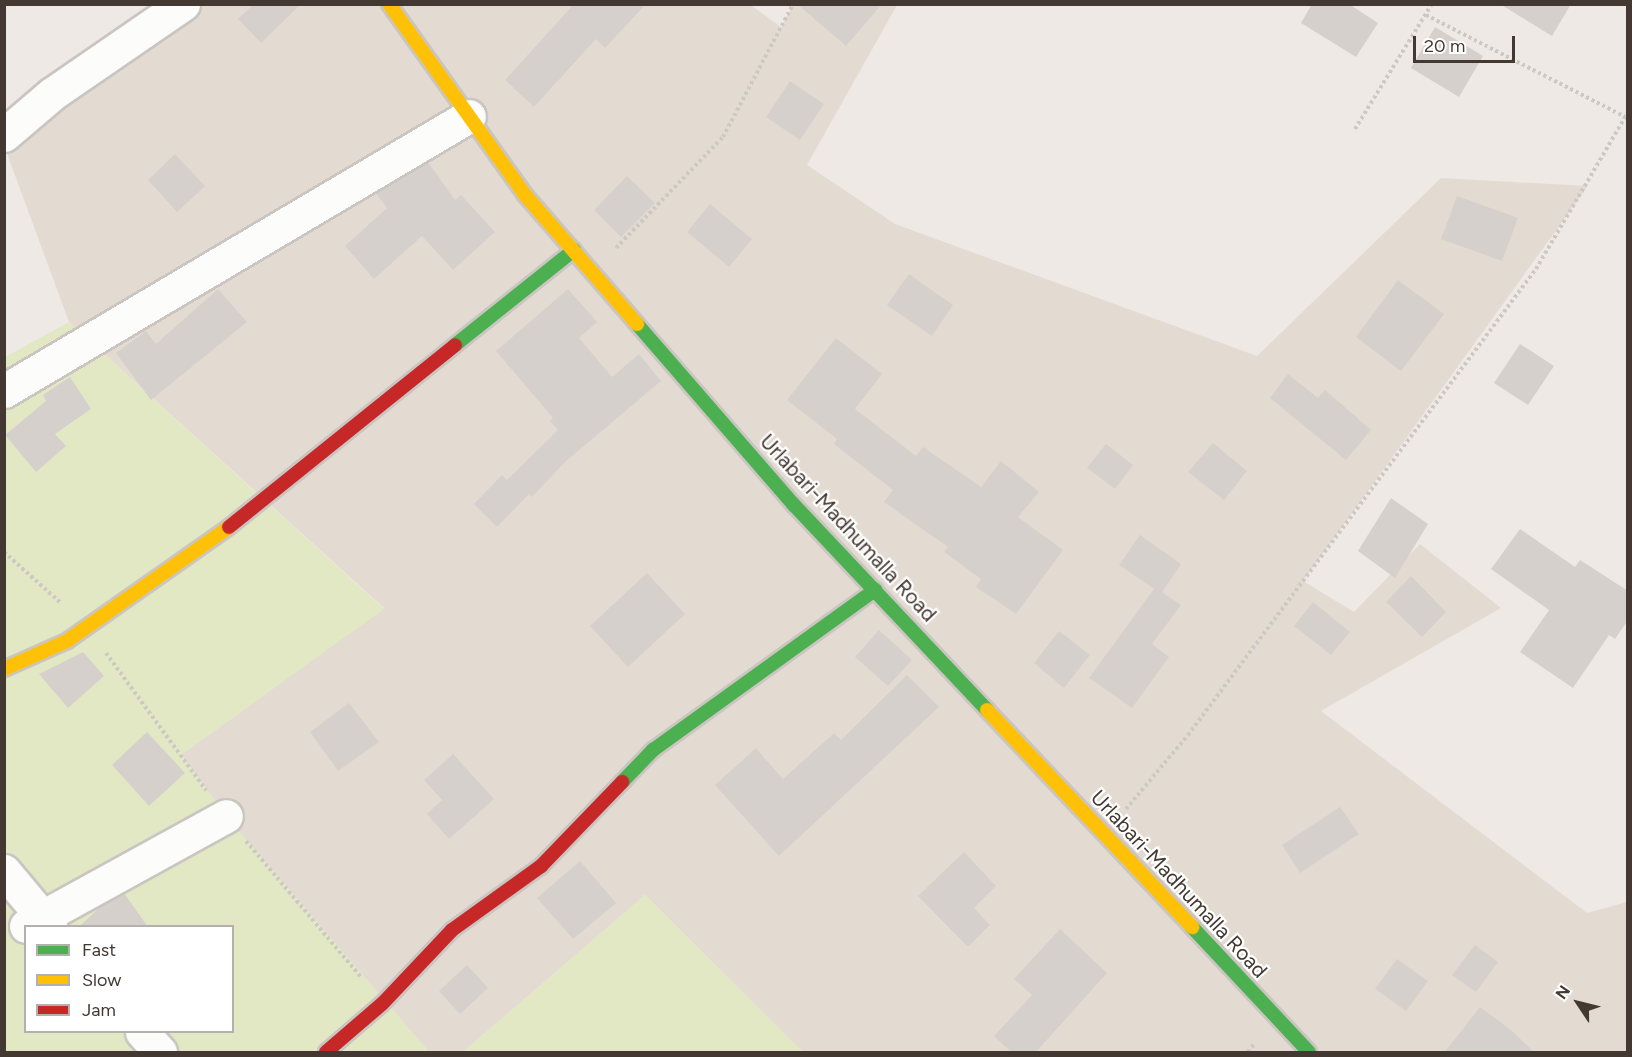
<!DOCTYPE html>
<style>
body{margin:0}
#map{position:relative;width:1632px;height:1057px;overflow:hidden;background:#eee9e5;font-family:Figtree,sans-serif}
div>[style]{position:absolute}
[style*='--x']{left:calc(var(--x)*1px);top:calc(var(--y)*1px);width:calc(var(--w)*1px);rotate:calc(var(--a)*1deg)}
.residential>*{inset:0;background:#e3dad2}
.green>*{inset:0;background:#e2e8c3}
.building>*{inset:0;background:#d6d0cc}
.path>*{height:4px;margin-top:-2px;transform-origin:0;background:repeating-linear-gradient(90deg,#ccc9c5 0 3px,transparent 0 6px)}
.roads{filter:drop-shadow(2px 0 #cac5c1) drop-shadow(-2px 0 #cac5c1) drop-shadow(0 2px #cac5c1) drop-shadow(0 -2px #cac5c1)}
.street>*{height:33px;margin:-16.5px;padding:0 16.5px;transform-origin:16.5px;border-radius:16.5px;background:#fcfcfb}
.fast>*{height:14px;margin:-7px;padding:0 7px;transform-origin:7px;border-radius:7px;background:#4caf50}
.slow>*{height:14px;margin:-7px;padding:0 7px;transform-origin:7px;border-radius:7px;background:#ffc107}
.jam>*{height:14px;margin:-7px;padding:0 7px;transform-origin:7px;border-radius:7px;background:#c62828}
span{translate:-50% -50%;white-space:nowrap;text-align:center;line-height:1.15;-webkit-text-stroke:4.5px #fff;paint-order:stroke}
.street-label{font-size:21px;color:#433932}
.frame{position:absolute;inset:0;border:6px solid #433932;pointer-events:none}
.legend{position:absolute;left:24px;top:925px;width:210px;height:108px;box-sizing:border-box;background:#fff;border:2px solid #b4b0ad;margin:0;padding:8px 10px;list-style:none;font-size:18px;color:#433932}
.legend li{display:flex;align-items:center;gap:12px;height:30px}
.legend b{width:30px;border:2px solid #b4b0ad}
.north{position:absolute;left:1548px;top:973px;width:60px;height:60px;-webkit-text-stroke:4px #fff;paint-order:stroke;rotate:305deg;font-size:16px;font-weight:700;line-height:24px;text-align:center;color:#433932}
.north::after{content:'';display:block;margin:auto;width:21px;height:27px;background:#433932;clip-path:polygon(50% 0,100% 100%,50% 72%,0 100%)}
.scale{position:absolute;left:1413px;top:36px;width:102px;height:27px;box-sizing:border-box;border:3px solid #433932;border-top:0;padding-left:8px;font-size:18px;line-height:21px;white-space:nowrap;color:#433932;-webkit-text-stroke:4px #fff;paint-order:stroke}
</style>
<div id="map">
<div class="residential">
<div style="clip-path:polygon(749px 4px,781px 27px,793px 5px,897px 5px,807px 165px,895px 224px,1257px 356px,1441px 178px,1588px 186px,1303px 581px,1354px 612px,1420px 544px,1501px 608px,1321px 711px,1587px 913px,1627px 902px,1627px 1052px,803px 1052px,645px 895px,463px 1052px,429px 1052px,226px 816px,181px 755px,384px 608px,69px 322px,5px 148px,183px 5px)"></div>
</div>
<div class="green">
<div style="clip-path:polygon(evenodd,69px 322px,384px 609px,181px 755px,226px 816px,429px 1052px,5px 1052px,5px 357px,69px 322px,26px 926px,232px 926px,232px 1032px,26px 1032px,26px 926px)"></div>
<div style="clip-path:polygon(645px 895px,803px 1052px,463px 1052px)"></div>
</div>
<div class="building">
<div style="clip-path:polygon(254px 4px,301px 4px,261px 43px,238px 19px)"></div>
<div style="clip-path:polygon(574px 4px,646px 4px,605px 48px,596px 39px,534px 107px,505px 80px)"></div>
<div style="clip-path:polygon(797px 4px,882px 4px,846px 46px)"></div>
<div style="clip-path:polygon(1312px 4px,1349px 4px,1378px 23px,1356px 57px,1301px 23px)"></div>
<div style="clip-path:polygon(1500px 4px,1571px 4px,1552px 36px)"></div>
<div style="clip-path:polygon(1435px 27px,1483px 56px,1459px 97px,1411px 68px)"></div>
<div style="clip-path:polygon(790px 81px,824px 104px,800px 140px,766px 117px)"></div>
<div style="clip-path:polygon(175px 154px,205px 186px,177px 212px,148px 180px)"></div>
<div style="clip-path:polygon(428px 162px,455px 200px,461px 195px,495px 232px,453px 270px,422px 236px,374px 279px,345px 246px,387px 208px,376px 193px)"></div>
<div style="clip-path:polygon(627px 176px,655px 203px,621px 237px,594px 210px)"></div>
<div style="clip-path:polygon(1457px 196px,1518px 218px,1502px 261px,1441px 239px)"></div>
<div style="clip-path:polygon(710px 204px,752px 239px,729px 267px,687px 232px)"></div>
<div style="clip-path:polygon(909px 274px,953px 305px,932px 336px,887px 305px)"></div>
<div style="clip-path:polygon(1398px 280px,1444px 314px,1401px 371px,1356px 337px)"></div>
<div style="clip-path:polygon(218px 289px,247px 322px,151px 400px,116px 353px,146px 331px,156px 344px)"></div>
<div style="clip-path:polygon(568px 289px,597px 322px,579px 338px,612px 377px,639px 354px,661px 381px,566px 461px,532px 497px,529px 494px,497px 527px,474px 504px,502px 475px,507px 480px,558px 430px,550px 421px,553px 418px,496px 351px)"></div>
<div style="clip-path:polygon(836px 338px,882px 374px,855px 409px,916px 456px,923px 447px,981px 487px,1001px 461px,1039px 492px,1018px 517px,1063px 550px,1016px 614px,976px 587px,981px 579px,944px 552px,948px 547px,884px 502px,893px 490px,834px 444px,837px 439px,787px 400px)"></div>
<div style="clip-path:polygon(1520px 344px,1554px 366px,1528px 405px,1494px 383px)"></div>
<div style="clip-path:polygon(1288px 374px,1318px 398px,1325px 390px,1371px 430px,1346px 460px,1270px 398px)"></div>
<div style="clip-path:polygon(70px 377px,91px 409px,55px 434px,66px 446px,36px 472px,5px 435px,46px 401px,43px 395px)"></div>
<div style="clip-path:polygon(1213px 443px,1247px 471px,1224px 500px,1188px 472px)"></div>
<div style="clip-path:polygon(1106px 444px,1133px 465px,1115px 489px,1087px 468px)"></div>
<div style="clip-path:polygon(1391px 498px,1428px 524px,1395px 578px,1358px 551px)"></div>
<div style="clip-path:polygon(1520px 529px,1575px 567px,1580px 560px,1628px 591px,1628px 620px,1615px 639px,1609px 635px,1573px 688px,1520px 652px,1549px 610px,1491px 569px)"></div>
<div style="clip-path:polygon(1140px 535px,1181px 564px,1162px 592px,1181px 605px,1152px 644px,1169px 657px,1132px 708px,1089px 678px,1154px 589px,1119px 565px)"></div>
<div style="clip-path:polygon(647px 573px,685px 614px,628px 667px,590px 626px)"></div>
<div style="clip-path:polygon(1411px 576px,1446px 612px,1422px 637px,1386px 602px)"></div>
<div style="clip-path:polygon(1313px 602px,1350px 632px,1331px 655px,1294px 626px)"></div>
<div style="clip-path:polygon(879px 630px,912px 660px,888px 686px,855px 657px)"></div>
<div style="clip-path:polygon(1059px 631px,1090px 655px,1064px 688px,1034px 663px)"></div>
<div style="clip-path:polygon(83px 652px,104px 676px,68px 708px,39px 674px)"></div>
<div style="clip-path:polygon(907px 675px,939px 707px,779px 856px,715px 785px,756px 748px,783px 779px,834px 733px,841px 740px)"></div>
<div style="clip-path:polygon(349px 703px,379px 742px,338px 771px,310px 732px)"></div>
<div style="clip-path:polygon(147px 732px,185px 773px,149px 806px,112px 765px)"></div>
<div style="clip-path:polygon(453px 754px,494px 799px,449px 839px,427px 814px,442px 800px,424px 780px)"></div>
<div style="clip-path:polygon(1340px 807px,1359px 834px,1300px 873px,1282px 845px)"></div>
<div style="clip-path:polygon(964px 852px,996px 886px,974px 908px,990px 925px,968px 947px,918px 896px)"></div>
<div style="clip-path:polygon(580px 861px,616px 903px,573px 939px,537px 898px)"></div>
<div style="clip-path:polygon(124px 893px,148px 927px,79px 927px,100px 907px)"></div>
<div style="clip-path:polygon(1060px 929px,1107px 973px,1035px 1053px,1012px 1053px,994px 1036px,1032px 995px,1014px 979px)"></div>
<div style="clip-path:polygon(1475px 945px,1498px 962px,1476px 992px,1452px 975px)"></div>
<div style="clip-path:polygon(1397px 959px,1428px 981px,1406px 1011px,1375px 989px)"></div>
<div style="clip-path:polygon(467px 965px,488px 988px,460px 1014px,439px 991px)"></div>
<div style="clip-path:polygon(1480px 1007px,1511px 1030px,1535px 1053px,1444px 1053px)"></div>
</div>
<div class="path">
<div style="--x:1426;--y:15;--w:224;--a:27.1"></div>
<div style="--x:1355;--y:129;--w:147;--a:-58.4"></div>
<div style="--x:616;--y:248;--w:154;--a:-46.1"></div>
<div style="--x:723;--y:137;--w:150;--a:-62.2"></div>
<div style="--x:4;--y:552;--w:76;--a:41.8"></div>
<div style="--x:106;--y:653;--w:170;--a:53.9"></div>
<div style="--x:1126;--y:809;--w:97;--a:-50"></div>
<div style="--x:1188;--y:735;--w:582;--a:-53.25"></div>
<div style="--x:1536;--y:269;--w:182;--a:-59.6"></div>
<div style="--x:246;--y:841;--w:178;--a:49.8"></div>
<div style="--x:1248;--y:1052;--w:11;--a:-52"></div>
</div>
<div class="roads">
<div class="street">
<div style="--x:4;--y:135;--w:63;--a:-40.5"></div>
<div style="--x:52;--y:94;--w:159;--a:-34.5"></div>
<div style="--x:4;--y:391;--w:540;--a:-30.6"></div>
<div style="--x:4;--y:871;--w:72;--a:50.1"></div>
<div style="--x:26;--y:926;--w:228;--a:-28.8"></div>
<div style="--x:142;--y:1032;--w:27;--a:48"></div>
</div>
<div class="fast">
<div style="--x:637;--y:324;--w:240;--a:49.1"></div>
<div style="--x:794;--y:505;--w:282;--a:46.7"></div>
<div style="--x:455;--y:345;--w:152;--a:-38.6"></div>
<div style="--x:622;--y:782;--w:45;--a:-45.9"></div>
<div style="--x:653;--y:750;--w:274;--a:-35.8"></div>
<div style="--x:1192;--y:927;--w:171;--a:46.9"></div>
</div>
<div class="slow">
<div style="--x:389;--y:4;--w:234;--a:54.5"></div>
<div style="--x:525;--y:195;--w:171;--a:49"></div>
<div style="--x:4;--y:669;--w:69;--a:-24"></div>
<div style="--x:67;--y:641;--w:198;--a:-35.1"></div>
<div style="--x:987;--y:710;--w:299;--a:46.6"></div>
</div>
<div class="jam">
<div style="--x:229;--y:527;--w:290;--a:-38.8"></div>
<div style="--x:326;--y:1052;--w:75;--a:-40.7"></div>
<div style="--x:383;--y:1003;--w:100;--a:-46.6"></div>
<div style="--x:452;--y:930;--w:110;--a:-35.7"></div>
<div style="--x:541;--y:866;--w:117;--a:-46"></div>
</div>
</div>
<div class="street-label">
<span style="left:848px;top:528px;rotate:47deg">Urlabari-Madhumalla Road</span>
<span style="left:1179px;top:884px;rotate:47deg">Urlabari-Madhumalla Road</span>
</div>
<div class="frame"></div>
<ul class="legend">
<li><b style="height:8px;background:#4caf50"></b>Fast</li>
<li><b style="height:8px;background:#ffc107"></b>Slow</li>
<li><b style="height:8px;background:#c62828"></b>Jam</li>
</ul>
<div class="north">N</div>
<div class="scale">20 m</div>
</div>
